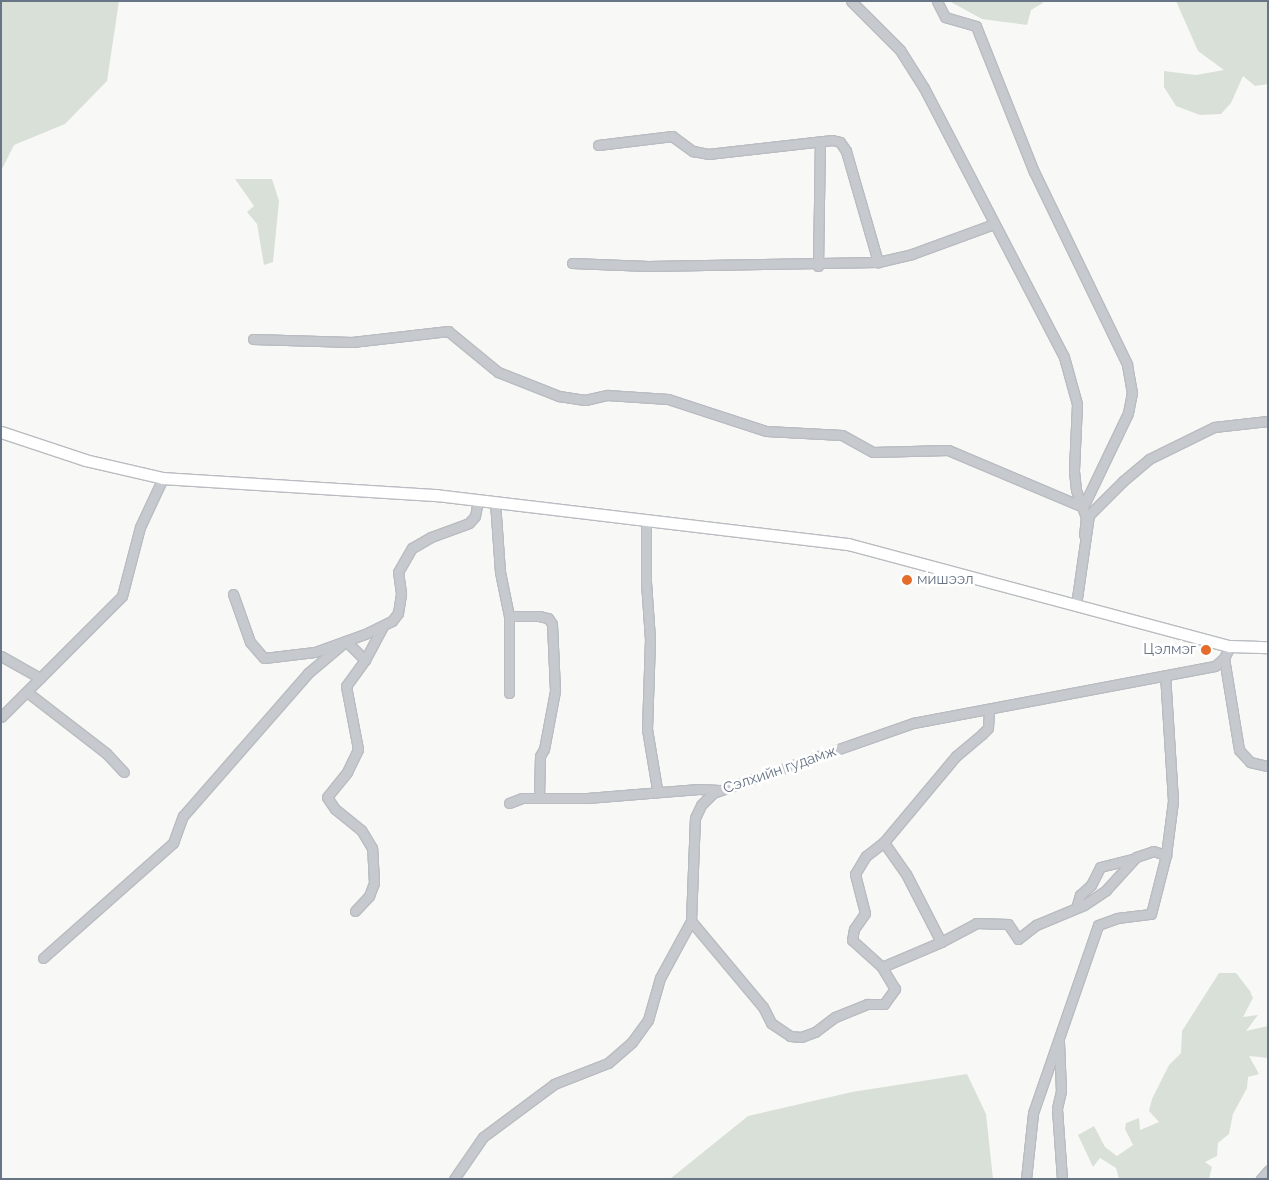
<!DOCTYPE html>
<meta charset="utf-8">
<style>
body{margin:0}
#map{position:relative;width:1269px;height:1180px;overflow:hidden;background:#f8f9f6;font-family:Raleway,sans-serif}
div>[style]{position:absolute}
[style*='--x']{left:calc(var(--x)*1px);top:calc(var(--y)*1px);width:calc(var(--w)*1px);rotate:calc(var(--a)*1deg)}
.green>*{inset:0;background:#d9e0d7}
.roads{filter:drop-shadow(1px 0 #b9bcc1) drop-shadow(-1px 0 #b9bcc1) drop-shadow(0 1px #b9bcc1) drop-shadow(0 -1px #b9bcc1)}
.minor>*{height:9px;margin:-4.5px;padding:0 4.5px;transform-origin:4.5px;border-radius:4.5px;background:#c6c9cd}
.major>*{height:11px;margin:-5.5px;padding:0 5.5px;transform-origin:5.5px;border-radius:5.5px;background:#fff}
.dots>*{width:14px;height:14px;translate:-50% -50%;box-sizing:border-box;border:2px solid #fff;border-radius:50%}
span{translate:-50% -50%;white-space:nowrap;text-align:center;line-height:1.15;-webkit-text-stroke:5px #fff;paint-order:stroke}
.poi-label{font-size:15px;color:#687587}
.left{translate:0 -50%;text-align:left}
.right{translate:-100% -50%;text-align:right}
.street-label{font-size:15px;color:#687587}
.frame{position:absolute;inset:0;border:2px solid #687587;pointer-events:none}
</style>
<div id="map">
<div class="green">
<div style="clip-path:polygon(1px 1px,119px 1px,107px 81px,65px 124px,14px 145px,1px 171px)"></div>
<div style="clip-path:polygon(949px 1px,1042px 1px,1043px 3px,1031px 10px,1027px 25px,982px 19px)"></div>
<div style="clip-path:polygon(1176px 1px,1268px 1px,1268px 84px,1255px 86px,1243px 76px,1231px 103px,1221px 114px,1200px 115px,1176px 106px,1164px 87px,1164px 71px,1196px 75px,1224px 70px,1198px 51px)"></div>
<div style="clip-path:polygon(235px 179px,272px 179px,279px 201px,273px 262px,264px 265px,257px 224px,247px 212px,254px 206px)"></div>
<div style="clip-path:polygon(1219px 973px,1236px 973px,1250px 991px,1253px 998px,1243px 1017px,1258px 1015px,1246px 1031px,1268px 1026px,1268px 1058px,1249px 1056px,1259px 1074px,1248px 1077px,1247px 1088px,1233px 1114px,1229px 1134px,1218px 1143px,1217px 1156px,1205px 1162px,1212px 1167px,1209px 1179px,1119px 1179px,1116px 1168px,1100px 1158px,1093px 1167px,1078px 1135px,1094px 1126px,1105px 1147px,1117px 1156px,1133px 1145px,1125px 1129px,1126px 1123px,1139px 1118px,1140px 1130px,1159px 1122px,1149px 1111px,1152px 1099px,1169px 1065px,1181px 1053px,1182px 1031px)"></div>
<div style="clip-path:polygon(967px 1074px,986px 1114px,993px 1179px,670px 1179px,748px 1116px,852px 1092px)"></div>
</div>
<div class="roads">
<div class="minor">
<div style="--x:851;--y:1;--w:69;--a:45"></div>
<div style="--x:900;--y:50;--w:45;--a:57.7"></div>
<div style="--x:924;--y:88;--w:303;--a:62.5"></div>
<div style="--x:1064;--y:357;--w:49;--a:74.5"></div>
<div style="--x:1077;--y:404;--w:67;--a:92.6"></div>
<div style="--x:1074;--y:471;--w:19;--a:84"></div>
<div style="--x:1076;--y:490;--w:29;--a:70"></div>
<div style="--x:1086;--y:517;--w:18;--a:96"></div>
<div style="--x:598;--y:145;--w:75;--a:-6.9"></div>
<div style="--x:672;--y:136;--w:26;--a:36"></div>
<div style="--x:693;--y:151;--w:15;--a:11"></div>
<div style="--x:708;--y:154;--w:125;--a:-6.4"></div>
<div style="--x:832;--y:140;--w:8;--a:14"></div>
<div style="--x:840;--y:142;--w:11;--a:56"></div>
<div style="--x:846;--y:151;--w:116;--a:73.9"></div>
<div style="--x:572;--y:263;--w:76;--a:2.3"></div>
<div style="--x:648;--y:266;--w:230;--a:-1"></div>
<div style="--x:878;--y:262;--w:35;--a:-13"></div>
<div style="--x:912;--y:254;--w:87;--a:-20.1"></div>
<div style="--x:818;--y:266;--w:124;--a:-89.1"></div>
<div style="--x:253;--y:339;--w:99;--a:1.7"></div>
<div style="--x:352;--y:342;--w:97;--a:-6.5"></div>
<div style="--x:448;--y:331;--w:65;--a:39.4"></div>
<div style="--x:498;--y:372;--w:66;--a:21.5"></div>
<div style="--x:559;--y:396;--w:26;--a:9"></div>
<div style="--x:585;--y:400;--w:23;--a:-13"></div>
<div style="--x:607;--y:395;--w:61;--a:3.8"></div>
<div style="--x:668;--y:399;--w:103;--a:18.1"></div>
<div style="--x:766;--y:431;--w:76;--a:3"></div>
<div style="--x:842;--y:435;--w:35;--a:29"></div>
<div style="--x:873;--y:452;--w:75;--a:-1.5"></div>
<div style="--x:948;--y:450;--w:147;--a:22.9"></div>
<div style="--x:1083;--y:507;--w:104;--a:-64.4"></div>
<div style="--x:1128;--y:413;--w:20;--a:-79"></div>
<div style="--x:1132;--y:393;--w:29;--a:-100"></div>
<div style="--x:1127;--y:364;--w:213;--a:-115.8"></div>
<div style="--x:1034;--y:172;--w:157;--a:-111.7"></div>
<div style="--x:976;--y:26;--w:32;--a:-164"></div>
<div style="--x:945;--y:17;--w:18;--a:-117"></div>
<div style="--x:495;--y:502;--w:70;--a:85.9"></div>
<div style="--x:500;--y:572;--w:45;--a:78.4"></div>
<div style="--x:509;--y:616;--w:77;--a:90"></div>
<div style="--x:646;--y:522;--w:60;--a:90"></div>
<div style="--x:646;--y:582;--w:57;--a:86"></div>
<div style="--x:650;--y:639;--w:90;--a:91.9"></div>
<div style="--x:647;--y:729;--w:61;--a:80.5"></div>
<div style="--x:233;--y:594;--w:51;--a:70.5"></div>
<div style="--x:250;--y:642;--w:21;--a:49"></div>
<div style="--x:264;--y:658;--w:51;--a:-6.7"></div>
<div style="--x:315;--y:652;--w:53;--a:-19.8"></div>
<div style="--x:365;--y:634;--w:30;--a:-26"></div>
<div style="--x:392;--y:621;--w:10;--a:-53"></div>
<div style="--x:398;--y:613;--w:20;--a:-81"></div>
<div style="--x:401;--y:593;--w:21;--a:-98"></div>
<div style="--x:398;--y:572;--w:28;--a:-60"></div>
<div style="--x:412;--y:548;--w:22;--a:-30"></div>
<div style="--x:431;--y:537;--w:40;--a:-20.2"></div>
<div style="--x:469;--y:523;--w:9;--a:-49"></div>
<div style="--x:475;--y:516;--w:15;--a:-79"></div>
<div style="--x:1076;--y:605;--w:91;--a:-81.8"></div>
<div style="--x:1089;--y:515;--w:48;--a:-45"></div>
<div style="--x:1123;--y:481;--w:34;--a:-40"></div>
<div style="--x:1149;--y:459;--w:72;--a:-26.2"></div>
<div style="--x:1214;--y:427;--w:54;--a:-6.3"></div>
<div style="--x:509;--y:616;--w:30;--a:0"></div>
<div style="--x:539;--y:616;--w:9;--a:13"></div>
<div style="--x:548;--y:618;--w:7;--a:56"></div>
<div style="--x:552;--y:624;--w:67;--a:87.4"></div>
<div style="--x:555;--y:691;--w:59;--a:100.7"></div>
<div style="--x:544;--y:749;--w:8;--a:120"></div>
<div style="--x:540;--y:756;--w:42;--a:91.4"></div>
<div style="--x:1;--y:656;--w:45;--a:29.4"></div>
<div style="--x:1224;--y:658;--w:93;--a:80.7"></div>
<div style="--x:1239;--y:750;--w:16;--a:47"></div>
<div style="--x:1250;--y:762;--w:18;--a:13"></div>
<div style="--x:27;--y:692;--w:100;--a:37.7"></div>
<div style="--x:106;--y:753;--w:26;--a:47"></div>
<div style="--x:1;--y:717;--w:171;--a:-45"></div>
<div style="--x:122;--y:596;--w:71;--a:-75.4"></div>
<div style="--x:140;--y:527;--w:54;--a:-64.9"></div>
<div style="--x:509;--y:803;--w:14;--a:-21"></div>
<div style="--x:522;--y:798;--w:65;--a:0"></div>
<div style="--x:587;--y:798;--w:112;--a:-4.6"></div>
<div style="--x:699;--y:789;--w:20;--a:3"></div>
<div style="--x:1076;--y:908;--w:14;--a:-73"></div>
<div style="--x:1080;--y:895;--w:15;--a:-42"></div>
<div style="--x:1091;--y:885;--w:20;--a:-63"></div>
<div style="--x:1100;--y:867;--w:36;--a:-14"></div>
<div style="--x:355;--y:911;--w:21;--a:-47"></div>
<div style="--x:369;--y:896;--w:14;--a:-69"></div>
<div style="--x:374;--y:883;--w:35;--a:-93"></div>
<div style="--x:372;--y:848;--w:21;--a:-121"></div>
<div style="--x:361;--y:830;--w:33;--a:-141"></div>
<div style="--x:335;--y:809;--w:14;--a:-124"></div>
<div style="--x:327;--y:797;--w:32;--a:-51"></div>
<div style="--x:347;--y:772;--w:25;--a:-64"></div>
<div style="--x:358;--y:749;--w:64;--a:-100.8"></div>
<div style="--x:346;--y:686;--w:32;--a:-54"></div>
<div style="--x:365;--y:660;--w:38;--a:-62"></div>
<div style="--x:691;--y:921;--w:112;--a:50.1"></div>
<div style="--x:763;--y:1007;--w:18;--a:63"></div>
<div style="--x:771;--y:1023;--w:23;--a:34"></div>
<div style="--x:790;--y:1036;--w:11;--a:5"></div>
<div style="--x:801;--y:1037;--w:15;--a:-20"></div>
<div style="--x:815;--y:1032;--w:25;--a:-37"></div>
<div style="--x:835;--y:1017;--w:35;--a:-22"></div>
<div style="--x:867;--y:1004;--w:17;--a:0"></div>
<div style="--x:884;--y:1004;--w:19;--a:-54"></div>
<div style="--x:895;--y:989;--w:26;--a:-121"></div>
<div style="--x:882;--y:967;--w:40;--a:-138"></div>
<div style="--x:852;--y:940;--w:11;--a:-80"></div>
<div style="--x:854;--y:929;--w:19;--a:-55"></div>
<div style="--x:865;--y:913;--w:40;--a:-104.4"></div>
<div style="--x:855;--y:874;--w:21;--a:-59"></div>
<div style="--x:866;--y:856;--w:23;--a:-38"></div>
<div style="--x:884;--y:842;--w:112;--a:-50.1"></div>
<div style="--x:956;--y:756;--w:34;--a:-40"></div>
<div style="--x:982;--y:734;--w:8;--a:-45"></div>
<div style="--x:988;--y:728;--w:19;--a:-87"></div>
<div style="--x:941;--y:942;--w:40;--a:-28"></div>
<div style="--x:976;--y:923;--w:32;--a:2"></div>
<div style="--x:1008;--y:924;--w:18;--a:56"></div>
<div style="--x:1018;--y:939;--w:23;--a:-38"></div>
<div style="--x:1036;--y:925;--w:52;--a:-22.6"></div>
<div style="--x:1084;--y:905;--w:27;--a:-34"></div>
<div style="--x:1106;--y:890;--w:45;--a:-47.7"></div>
<div style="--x:1136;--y:857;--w:18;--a:-19"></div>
<div style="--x:1153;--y:851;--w:14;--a:17"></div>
<div style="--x:43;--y:958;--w:174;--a:-41.5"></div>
<div style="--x:173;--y:843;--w:29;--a:-70"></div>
<div style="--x:183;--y:816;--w:190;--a:-48.8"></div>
<div style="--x:308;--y:673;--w:50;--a:-40.1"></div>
<div style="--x:346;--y:641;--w:27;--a:45"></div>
<div style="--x:882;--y:967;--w:64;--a:-23"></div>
<div style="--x:941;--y:942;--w:76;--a:-117.2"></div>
<div style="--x:906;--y:874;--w:39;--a:-125"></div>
<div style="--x:1059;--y:1042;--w:49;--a:87.7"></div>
<div style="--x:1061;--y:1091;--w:18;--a:103"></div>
<div style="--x:1057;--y:1109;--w:70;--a:85.9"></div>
<div style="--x:454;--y:1179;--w:51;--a:-55.4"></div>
<div style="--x:483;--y:1137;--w:89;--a:-36.7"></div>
<div style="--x:554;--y:1084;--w:58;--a:-21.3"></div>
<div style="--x:608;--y:1063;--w:32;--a:-41"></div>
<div style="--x:632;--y:1042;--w:27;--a:-54"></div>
<div style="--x:648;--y:1020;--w:44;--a:-74.1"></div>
<div style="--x:660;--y:978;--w:65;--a:-61.5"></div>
<div style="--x:691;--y:921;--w:103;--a:-87.8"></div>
<div style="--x:695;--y:818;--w:14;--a:-65"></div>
<div style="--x:701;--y:805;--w:17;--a:-45"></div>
<div style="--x:713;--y:793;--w:212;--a:-19.3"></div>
<div style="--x:913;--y:723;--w:307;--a:-10.7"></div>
<div style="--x:1215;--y:666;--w:12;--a:-42"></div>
<div style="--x:1224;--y:658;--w:13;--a:-63"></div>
<div style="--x:1026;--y:1179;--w:66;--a:-83.9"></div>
<div style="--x:1033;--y:1113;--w:199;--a:-70.9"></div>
<div style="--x:1098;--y:925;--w:20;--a:-20"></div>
<div style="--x:1117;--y:918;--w:34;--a:-7"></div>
<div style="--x:1151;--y:914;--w:61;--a:-75.7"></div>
<div style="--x:1166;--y:855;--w:54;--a:-82.6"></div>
<div style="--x:1173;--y:801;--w:126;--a:-93.6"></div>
<div style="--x:1261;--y:1179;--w:11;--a:-49"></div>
</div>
<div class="major">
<div style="--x:1;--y:432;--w:89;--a:18.4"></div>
<div style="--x:85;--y:460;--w:80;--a:13"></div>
<div style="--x:163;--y:478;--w:274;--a:3.6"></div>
<div style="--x:436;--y:495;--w:415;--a:6.8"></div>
<div style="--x:848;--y:544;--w:395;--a:15"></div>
<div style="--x:1230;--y:646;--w:38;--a:2"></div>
</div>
</div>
<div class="dots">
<div style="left:907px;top:580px;background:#e46d2b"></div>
<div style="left:1206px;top:650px;background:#e46d2b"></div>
</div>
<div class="poi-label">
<span class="left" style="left:917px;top:580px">мишээл</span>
<span class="right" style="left:1196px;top:650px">Цэлмэг</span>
</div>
<div class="street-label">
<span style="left:780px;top:770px;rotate:-19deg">Сэлхийн гудамж</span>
</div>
<div class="frame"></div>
</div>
